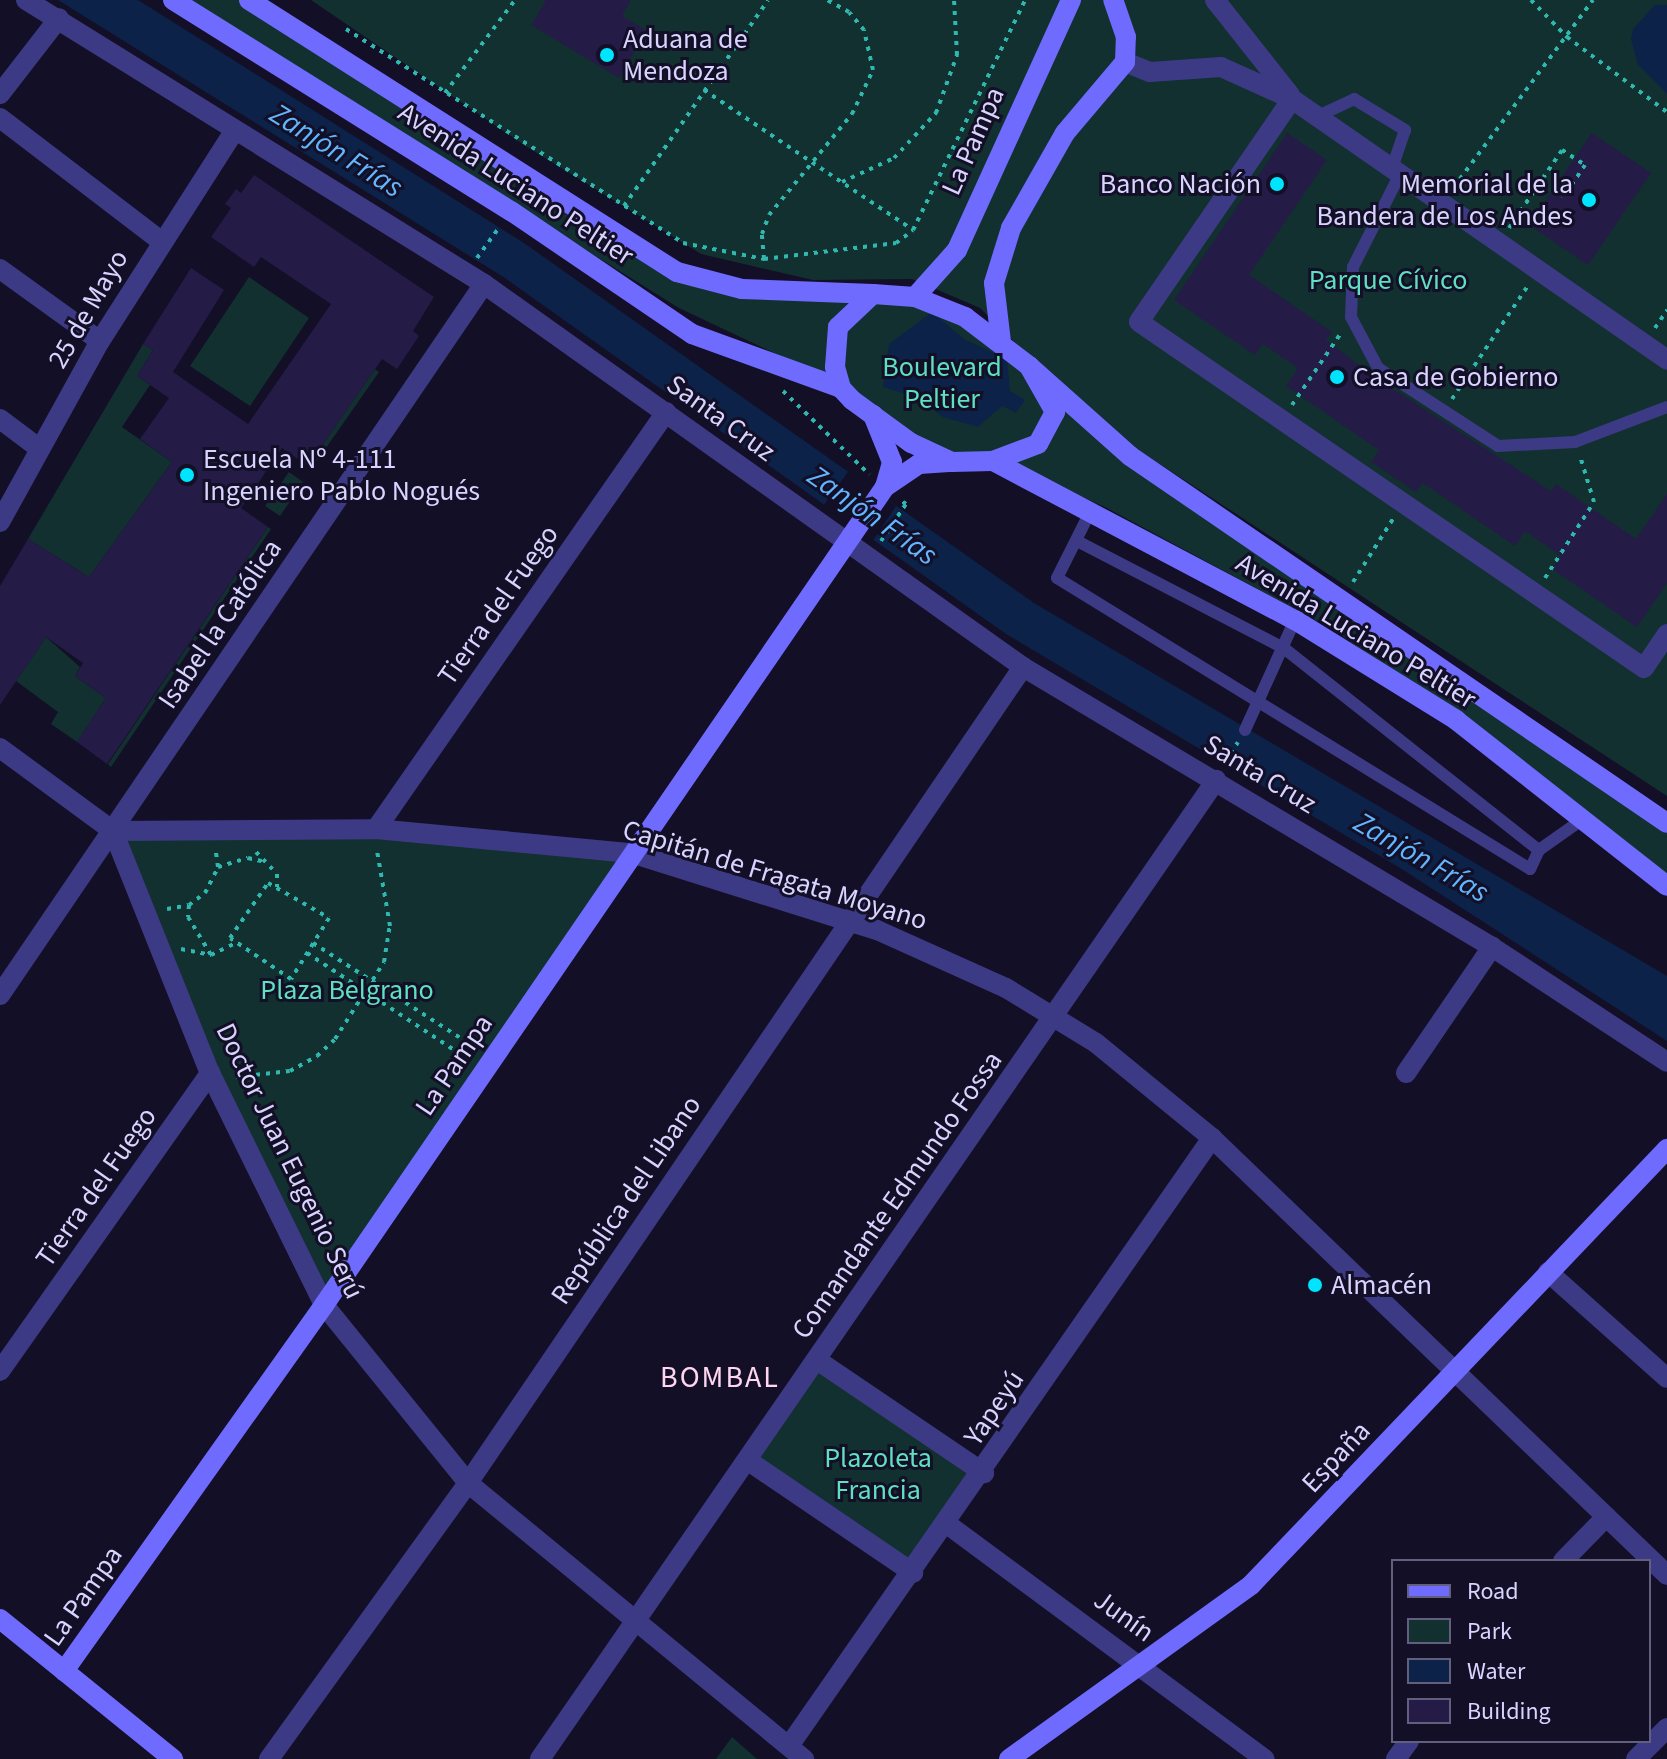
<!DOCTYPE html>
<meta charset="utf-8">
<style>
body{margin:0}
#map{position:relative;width:1667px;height:1759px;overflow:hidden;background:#130f26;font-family:"Source Sans 3",sans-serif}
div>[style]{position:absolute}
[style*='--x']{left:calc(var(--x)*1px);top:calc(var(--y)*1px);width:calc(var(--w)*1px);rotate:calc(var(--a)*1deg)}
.green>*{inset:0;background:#12302f}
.water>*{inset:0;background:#0c2248}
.pier>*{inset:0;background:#130f26}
.building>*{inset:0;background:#241b47}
.path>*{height:4px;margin-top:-2px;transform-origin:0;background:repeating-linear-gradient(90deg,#2fb8b0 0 4px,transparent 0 10px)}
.lane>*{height:12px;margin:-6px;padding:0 6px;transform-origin:6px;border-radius:6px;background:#3d3a85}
.street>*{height:20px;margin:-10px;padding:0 10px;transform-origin:10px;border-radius:10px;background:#3d3a85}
.secondary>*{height:20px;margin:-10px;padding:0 10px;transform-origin:10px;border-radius:10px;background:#6f6bff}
.dots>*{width:22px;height:22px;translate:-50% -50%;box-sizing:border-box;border:4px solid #130f26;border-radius:50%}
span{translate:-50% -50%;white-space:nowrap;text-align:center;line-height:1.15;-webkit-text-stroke:6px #130f26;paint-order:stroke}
.poi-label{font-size:28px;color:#d9d4ff}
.left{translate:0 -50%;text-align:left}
.right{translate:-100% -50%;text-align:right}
.street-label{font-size:28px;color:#d9d4ff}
.park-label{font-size:28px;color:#5fe0c0}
.water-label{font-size:30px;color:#62b6ff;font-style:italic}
.neighbourhood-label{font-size:30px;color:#ffd6f0;letter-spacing:2px}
.legend{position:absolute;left:1391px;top:1559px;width:260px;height:184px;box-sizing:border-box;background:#130f26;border:2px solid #625e7d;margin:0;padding:10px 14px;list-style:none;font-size:24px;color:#d9d4ff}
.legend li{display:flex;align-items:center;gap:16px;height:40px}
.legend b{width:40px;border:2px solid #625e7d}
</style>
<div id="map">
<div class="green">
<div style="clip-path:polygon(184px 0,242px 0,676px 277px,914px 300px,963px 321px,1022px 370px,1667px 831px,1667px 883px,1509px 753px,1332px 629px,1105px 507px,993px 458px,953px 459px,911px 438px,844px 386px,679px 308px)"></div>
<div style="clip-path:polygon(311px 0,1667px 0,1667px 796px,1140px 451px,1041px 368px,980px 308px,912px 279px,813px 280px,701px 254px,524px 145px)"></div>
<div style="clip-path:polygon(249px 277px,309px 318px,250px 406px,190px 366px)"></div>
<div style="clip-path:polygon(143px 344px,153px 350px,137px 376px,150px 385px,122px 427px,172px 462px,89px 577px,28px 539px)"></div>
<div style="clip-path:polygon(375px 369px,379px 372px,312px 468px,308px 466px)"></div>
<div style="clip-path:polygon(289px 472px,303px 482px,280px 516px,265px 506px)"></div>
<div style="clip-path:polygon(268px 527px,271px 529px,111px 767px,108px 764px)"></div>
<div style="clip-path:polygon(46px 637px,80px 667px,75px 676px,106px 698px,77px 742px,51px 724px,58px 712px,16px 681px)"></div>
<div style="clip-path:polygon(375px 835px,622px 858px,326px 1295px,217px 1077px,121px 836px)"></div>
<div style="clip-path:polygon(817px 1360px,984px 1473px,913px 1573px,747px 1460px)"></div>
<div style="clip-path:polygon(732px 1737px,757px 1759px,716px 1759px)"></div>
</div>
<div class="water">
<div style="clip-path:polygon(58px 0,138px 0,524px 243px,1034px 603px,1667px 976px,1667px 1041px,1397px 866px,1006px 634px,505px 278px)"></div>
<div style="clip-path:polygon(1655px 5px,1667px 5px,1667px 94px,1638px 65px,1631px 39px,1633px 29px)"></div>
<div style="clip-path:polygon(932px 312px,964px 339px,1007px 359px,1010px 391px,1025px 400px,1016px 413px,1002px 406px,978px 427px,943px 417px,918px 398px,883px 387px,889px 344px)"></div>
</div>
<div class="pier">
<div style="clip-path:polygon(848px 472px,896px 506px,872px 542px,823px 506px)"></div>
</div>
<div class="building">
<div style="clip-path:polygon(546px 0,631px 0,622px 16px,647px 31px,619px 78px,531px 25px)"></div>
<div style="clip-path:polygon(1287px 133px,1327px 160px,1249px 275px,1332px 332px,1326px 340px,1373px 376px,1551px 491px,1556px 484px,1636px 539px,1667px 494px,1667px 583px,1637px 627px,1552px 569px,1561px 556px,1525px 531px,1515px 546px,1423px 483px,1416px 492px,1371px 462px,1379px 450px,1286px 386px,1298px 368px,1263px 344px,1255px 355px,1174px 300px)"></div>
<div style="clip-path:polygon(1592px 133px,1651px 173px,1588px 265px,1529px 225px)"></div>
<div style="clip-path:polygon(254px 175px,434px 297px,413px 331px,419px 336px,397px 369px,382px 359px,308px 466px,282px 448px,241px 508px,268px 527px,107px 764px,77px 742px,106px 698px,75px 676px,83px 663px,46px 637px,0 705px,0 586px,28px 539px,89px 577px,172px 462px,140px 439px,169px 398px,137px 376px,153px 350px,143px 344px,191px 268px,224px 290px,173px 372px,248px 424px,331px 304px,261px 257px,254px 267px,211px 237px,231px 208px,225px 204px,236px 189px,241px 193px)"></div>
</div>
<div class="path">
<div style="--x:1531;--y:0;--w:52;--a:45.8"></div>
<div style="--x:1567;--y:37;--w:125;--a:36.9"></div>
<div style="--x:346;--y:29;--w:399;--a:32.4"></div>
<div style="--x:683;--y:243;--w:83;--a:11.2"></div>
<div style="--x:764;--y:259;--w:133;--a:-6.9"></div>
<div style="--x:896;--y:243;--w:21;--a:-37"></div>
<div style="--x:913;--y:230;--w:256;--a:-64"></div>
<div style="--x:704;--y:90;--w:252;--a:33.8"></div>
<div style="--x:445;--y:93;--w:116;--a:-53"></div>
<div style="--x:842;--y:182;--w:57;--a:-24.8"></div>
<div style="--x:894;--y:158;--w:62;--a:-47"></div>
<div style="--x:936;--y:113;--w:62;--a:-70.1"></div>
<div style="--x:957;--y:55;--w:55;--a:-93.1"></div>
<div style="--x:1454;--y:187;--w:233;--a:-53.4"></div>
<div style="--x:624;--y:206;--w:251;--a:-55"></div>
<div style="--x:1509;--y:228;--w:94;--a:-55.8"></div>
<div style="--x:1562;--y:150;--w:27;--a:33"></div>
<div style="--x:1585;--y:165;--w:40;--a:124"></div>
<div style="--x:477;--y:258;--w:39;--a:-54"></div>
<div style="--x:764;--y:259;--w:25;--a:-95"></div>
<div style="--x:762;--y:234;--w:20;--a:-70"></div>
<div style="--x:769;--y:215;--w:131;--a:-50.6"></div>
<div style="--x:852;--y:114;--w:49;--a:-64.5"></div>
<div style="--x:873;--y:70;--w:41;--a:-102.7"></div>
<div style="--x:864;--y:30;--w:23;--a:-130"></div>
<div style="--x:849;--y:12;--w:25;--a:-151"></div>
<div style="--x:1655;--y:328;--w:22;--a:-56"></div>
<div style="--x:783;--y:391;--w:120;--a:44"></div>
<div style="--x:1452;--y:399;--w:135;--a:-56.2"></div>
<div style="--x:1292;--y:405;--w:87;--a:-55.8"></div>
<div style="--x:881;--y:541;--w:45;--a:-56"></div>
<div style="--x:906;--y:504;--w:7;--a:-146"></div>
<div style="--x:1545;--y:578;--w:90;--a:-57.2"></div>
<div style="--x:1594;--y:502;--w:48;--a:-106.9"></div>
<div style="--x:1353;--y:582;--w:75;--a:-57.6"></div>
<div style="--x:1226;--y:762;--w:23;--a:-59"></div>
<div style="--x:256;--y:852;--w:30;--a:46"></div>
<div style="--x:277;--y:874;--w:13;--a:90"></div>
<div style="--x:218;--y:867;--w:31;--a:-17"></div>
<div style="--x:248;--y:858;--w:18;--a:13"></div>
<div style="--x:268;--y:883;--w:70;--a:29.8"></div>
<div style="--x:329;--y:918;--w:72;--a:121.9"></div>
<div style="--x:291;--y:979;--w:73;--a:-146.1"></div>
<div style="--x:230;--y:938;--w:67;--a:-55.4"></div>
<div style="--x:189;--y:905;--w:12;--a:95"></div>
<div style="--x:188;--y:917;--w:44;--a:58.8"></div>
<div style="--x:167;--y:909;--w:22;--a:-10"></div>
<div style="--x:189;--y:905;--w:20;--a:-37"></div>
<div style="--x:205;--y:893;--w:29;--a:-63"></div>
<div style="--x:218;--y:867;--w:15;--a:-98"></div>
<div style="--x:313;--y:943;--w:194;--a:32.8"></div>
<div style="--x:181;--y:949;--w:31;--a:11"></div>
<div style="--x:211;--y:955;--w:28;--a:-26"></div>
<div style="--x:307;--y:953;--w:194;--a:33.4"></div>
<div style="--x:236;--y:1077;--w:54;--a:-6.3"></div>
<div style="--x:290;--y:1071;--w:31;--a:-29"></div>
<div style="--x:317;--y:1056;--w:25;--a:-43"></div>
<div style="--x:335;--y:1039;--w:91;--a:-57.5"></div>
<div style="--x:384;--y:962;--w:36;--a:-81"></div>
<div style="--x:390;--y:926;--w:76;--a:-99.8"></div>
</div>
<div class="lane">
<div style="--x:1318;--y:116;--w:40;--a:-25"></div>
<div style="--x:1354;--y:99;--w:60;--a:31.3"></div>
<div style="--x:1405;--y:130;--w:40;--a:108.9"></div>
<div style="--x:1400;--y:174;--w:104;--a:116.8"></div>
<div style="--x:1353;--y:267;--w:50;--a:92.3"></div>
<div style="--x:1351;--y:317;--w:58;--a:62.1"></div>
<div style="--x:1378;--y:368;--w:143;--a:33"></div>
<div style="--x:1498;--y:446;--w:77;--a:-3"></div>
<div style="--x:1575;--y:442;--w:98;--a:-20.8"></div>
<div style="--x:1077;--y:541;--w:234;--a:27.4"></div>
<div style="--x:1285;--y:649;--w:324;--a:38.4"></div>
<div style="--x:1539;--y:850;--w:21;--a:115"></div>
<div style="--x:1530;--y:869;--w:555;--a:-148.4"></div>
<div style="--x:1057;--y:578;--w:72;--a:-63.4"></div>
<div style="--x:1245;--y:730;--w:121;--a:-65.6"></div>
<div style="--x:1539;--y:850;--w:54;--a:-35.2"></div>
</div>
<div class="street">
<div style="--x:26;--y:0;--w:539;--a:31.8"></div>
<div style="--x:484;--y:284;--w:661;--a:35.4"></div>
<div style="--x:1023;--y:667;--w:546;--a:30.84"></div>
<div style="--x:1492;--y:947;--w:209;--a:33.3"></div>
<div style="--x:1215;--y:0;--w:121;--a:51.7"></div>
<div style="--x:1125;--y:62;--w:27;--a:22"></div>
<div style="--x:1150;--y:72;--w:71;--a:-4"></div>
<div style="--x:1221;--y:67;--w:78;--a:24.3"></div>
<div style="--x:1292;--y:99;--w:457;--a:34.8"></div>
<div style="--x:0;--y:94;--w:96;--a:-52.2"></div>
<div style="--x:1292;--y:99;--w:270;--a:124.5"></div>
<div style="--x:1139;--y:322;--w:612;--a:34.42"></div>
<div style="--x:1644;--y:668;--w:41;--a:-55.9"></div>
<div style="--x:0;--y:118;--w:203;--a:37.4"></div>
<div style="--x:0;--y:269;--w:123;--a:35.8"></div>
<div style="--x:0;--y:419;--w:50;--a:36.9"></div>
<div style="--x:0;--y:522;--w:207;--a:-61.1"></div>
<div style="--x:100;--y:341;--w:250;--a:-57.4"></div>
<div style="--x:0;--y:748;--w:140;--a:36.3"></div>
<div style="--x:376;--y:829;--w:508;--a:-55.18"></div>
<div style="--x:113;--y:831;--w:263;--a:-0.4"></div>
<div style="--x:376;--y:829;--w:256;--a:5.4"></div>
<div style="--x:631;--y:853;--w:258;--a:17.4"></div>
<div style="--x:877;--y:930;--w:141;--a:24.2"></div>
<div style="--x:1006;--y:988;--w:105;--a:31.4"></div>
<div style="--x:1096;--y:1043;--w:150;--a:39.3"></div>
<div style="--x:1212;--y:1138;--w:631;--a:43.84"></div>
<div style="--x:113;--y:831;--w:261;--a:68.2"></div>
<div style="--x:210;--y:1073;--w:258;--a:63.8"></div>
<div style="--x:324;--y:1305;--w:229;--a:51"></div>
<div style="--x:468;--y:1483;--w:435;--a:39.4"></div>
<div style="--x:0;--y:995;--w:860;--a:-55.76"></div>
<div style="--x:1406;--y:1073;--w:153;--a:-55.7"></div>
<div style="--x:1548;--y:1272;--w:159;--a:41.7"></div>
<div style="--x:817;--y:1360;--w:202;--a:34.1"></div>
<div style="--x:0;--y:1371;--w:365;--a:-54.8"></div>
<div style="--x:747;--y:1460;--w:201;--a:34.2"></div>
<div style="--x:947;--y:1524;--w:395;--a:36.5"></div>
<div style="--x:1563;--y:1561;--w:62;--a:-45.7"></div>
<div style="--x:789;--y:1746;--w:741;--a:-55.17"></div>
<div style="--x:269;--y:1759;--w:340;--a:-54.2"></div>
<div style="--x:468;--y:1483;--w:987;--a:-55.78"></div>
<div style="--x:540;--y:1759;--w:1190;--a:-55.37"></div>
<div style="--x:1396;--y:1759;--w:22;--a:-54"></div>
<div style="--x:1636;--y:1759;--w:44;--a:-45"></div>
</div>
<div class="secondary">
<div style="--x:173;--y:0;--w:398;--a:32"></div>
<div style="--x:511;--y:211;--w:219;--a:34.2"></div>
<div style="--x:692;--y:334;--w:158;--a:19.9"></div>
<div style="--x:249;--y:0;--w:507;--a:32.44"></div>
<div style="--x:677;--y:272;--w:67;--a:14.7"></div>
<div style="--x:742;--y:289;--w:131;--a:2.2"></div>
<div style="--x:873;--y:294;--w:42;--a:4.1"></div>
<div style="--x:915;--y:297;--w:54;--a:21.8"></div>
<div style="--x:965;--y:317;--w:81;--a:37.4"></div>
<div style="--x:1029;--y:366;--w:53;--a:60.5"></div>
<div style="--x:1055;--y:412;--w:36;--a:118"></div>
<div style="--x:1038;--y:444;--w:48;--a:159.3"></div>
<div style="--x:993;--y:461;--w:41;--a:178.6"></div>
<div style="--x:952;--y:462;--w:45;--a:-155.1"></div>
<div style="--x:911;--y:443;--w:73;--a:-143.9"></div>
<div style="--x:852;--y:400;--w:16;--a:-133"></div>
<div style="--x:841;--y:388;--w:22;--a:-106"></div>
<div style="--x:835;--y:367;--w:40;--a:-85.7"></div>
<div style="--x:838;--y:327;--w:48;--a:-43.3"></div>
<div style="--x:915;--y:297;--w:63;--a:-48.2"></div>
<div style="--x:957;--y:250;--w:275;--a:-65.5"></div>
<div style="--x:1001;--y:342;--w:59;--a:-96.8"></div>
<div style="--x:994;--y:283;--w:58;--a:-72.8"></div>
<div style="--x:1011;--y:228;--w:109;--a:-60.4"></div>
<div style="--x:1065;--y:133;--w:93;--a:-49.8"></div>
<div style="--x:1125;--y:62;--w:25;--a:-88"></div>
<div style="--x:1126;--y:37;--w:39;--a:-109"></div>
<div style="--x:1029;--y:366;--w:135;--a:41.7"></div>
<div style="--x:1130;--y:456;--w:650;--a:34.35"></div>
<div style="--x:993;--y:461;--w:341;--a:27.8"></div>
<div style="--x:1295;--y:620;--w:190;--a:31.8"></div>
<div style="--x:1456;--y:720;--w:268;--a:38.2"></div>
<div style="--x:885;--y:487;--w:41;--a:-34.1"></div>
<div style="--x:919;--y:464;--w:30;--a:-4"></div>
<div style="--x:0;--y:1619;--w:223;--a:39"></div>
<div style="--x:64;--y:1671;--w:449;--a:-54.6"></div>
<div style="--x:324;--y:1305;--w:992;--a:-55.56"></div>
<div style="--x:885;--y:487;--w:26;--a:-74"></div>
<div style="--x:892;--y:462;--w:51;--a:-112"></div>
<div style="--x:1009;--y:1759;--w:298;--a:-35.7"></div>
<div style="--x:1251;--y:1585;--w:603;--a:-46.34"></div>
</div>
<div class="dots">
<div style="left:607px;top:55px;background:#00e5ff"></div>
<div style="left:1277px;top:184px;background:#00e5ff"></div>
<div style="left:1589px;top:200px;background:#00e5ff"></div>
<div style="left:1337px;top:377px;background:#00e5ff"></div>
<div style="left:187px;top:475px;background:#00e5ff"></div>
<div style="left:1315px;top:1285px;background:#00e5ff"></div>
</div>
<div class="poi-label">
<span class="left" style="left:623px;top:55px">Aduana de<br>Mendoza</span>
<span class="right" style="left:1261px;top:184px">Banco Nación</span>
<span class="right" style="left:1573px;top:200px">Memorial de la<br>Bandera de Los Andes</span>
<span class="left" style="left:1353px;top:377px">Casa de Gobierno</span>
<span class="left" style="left:203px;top:475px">Escuela Nº 4-111<br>Ingeniero Pablo Nogués</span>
<span class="left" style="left:1331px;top:1285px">Almacén</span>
</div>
<div class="street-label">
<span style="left:973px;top:141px;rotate:-66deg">La Pampa</span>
<span style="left:516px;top:184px;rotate:33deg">Avenida Luciano Peltier</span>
<span style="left:88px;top:309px;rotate:-60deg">25 de Mayo</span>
<span style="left:721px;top:418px;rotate:36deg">Santa Cruz</span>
<span style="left:498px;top:605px;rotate:-55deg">Tierra del Fuego</span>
<span style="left:220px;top:624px;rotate:-56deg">Isabel la Católica</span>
<span style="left:1356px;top:631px;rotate:31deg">Avenida Luciano Peltier</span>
<span style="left:1260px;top:774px;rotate:31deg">Santa Cruz</span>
<span style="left:775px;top:875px;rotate:17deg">Capitán de Fragata Moyano</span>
<span style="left:454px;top:1065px;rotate:-56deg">La Pampa</span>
<span style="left:290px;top:1161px;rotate:64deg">Doctor Juan Eugenio Serú</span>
<span style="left:96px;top:1187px;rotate:-55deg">Tierra del Fuego</span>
<span style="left:897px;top:1195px;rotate:-55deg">Comandante Edmundo Fossa</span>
<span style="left:626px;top:1200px;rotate:-56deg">República del Libano</span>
<span style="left:994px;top:1408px;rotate:-56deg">Yapeyú</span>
<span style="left:1336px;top:1457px;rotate:-47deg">España</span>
<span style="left:83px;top:1596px;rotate:-55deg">La Pampa</span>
<span style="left:1124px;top:1616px;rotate:36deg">Junín</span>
</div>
<div class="park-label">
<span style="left:1388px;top:280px">Parque Cívico</span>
<span style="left:942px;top:383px">Boulevard<br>Peltier</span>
<span style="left:347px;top:990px">Plaza Belgrano</span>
<span style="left:878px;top:1474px">Plazoleta<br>Francia</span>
</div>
<div class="water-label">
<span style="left:336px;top:151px;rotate:32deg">Zanjón Frías</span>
<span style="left:872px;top:516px;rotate:35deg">Zanjón Frías</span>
<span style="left:1421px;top:858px;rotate:30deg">Zanjón Frías</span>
</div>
<div class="neighbourhood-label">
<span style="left:720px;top:1378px">BOMBAL</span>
</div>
<ul class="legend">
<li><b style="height:10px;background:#6f6bff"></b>Road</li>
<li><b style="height:22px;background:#12302f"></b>Park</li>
<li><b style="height:22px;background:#0c2248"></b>Water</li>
<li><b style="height:22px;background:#241b47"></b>Building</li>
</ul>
</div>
